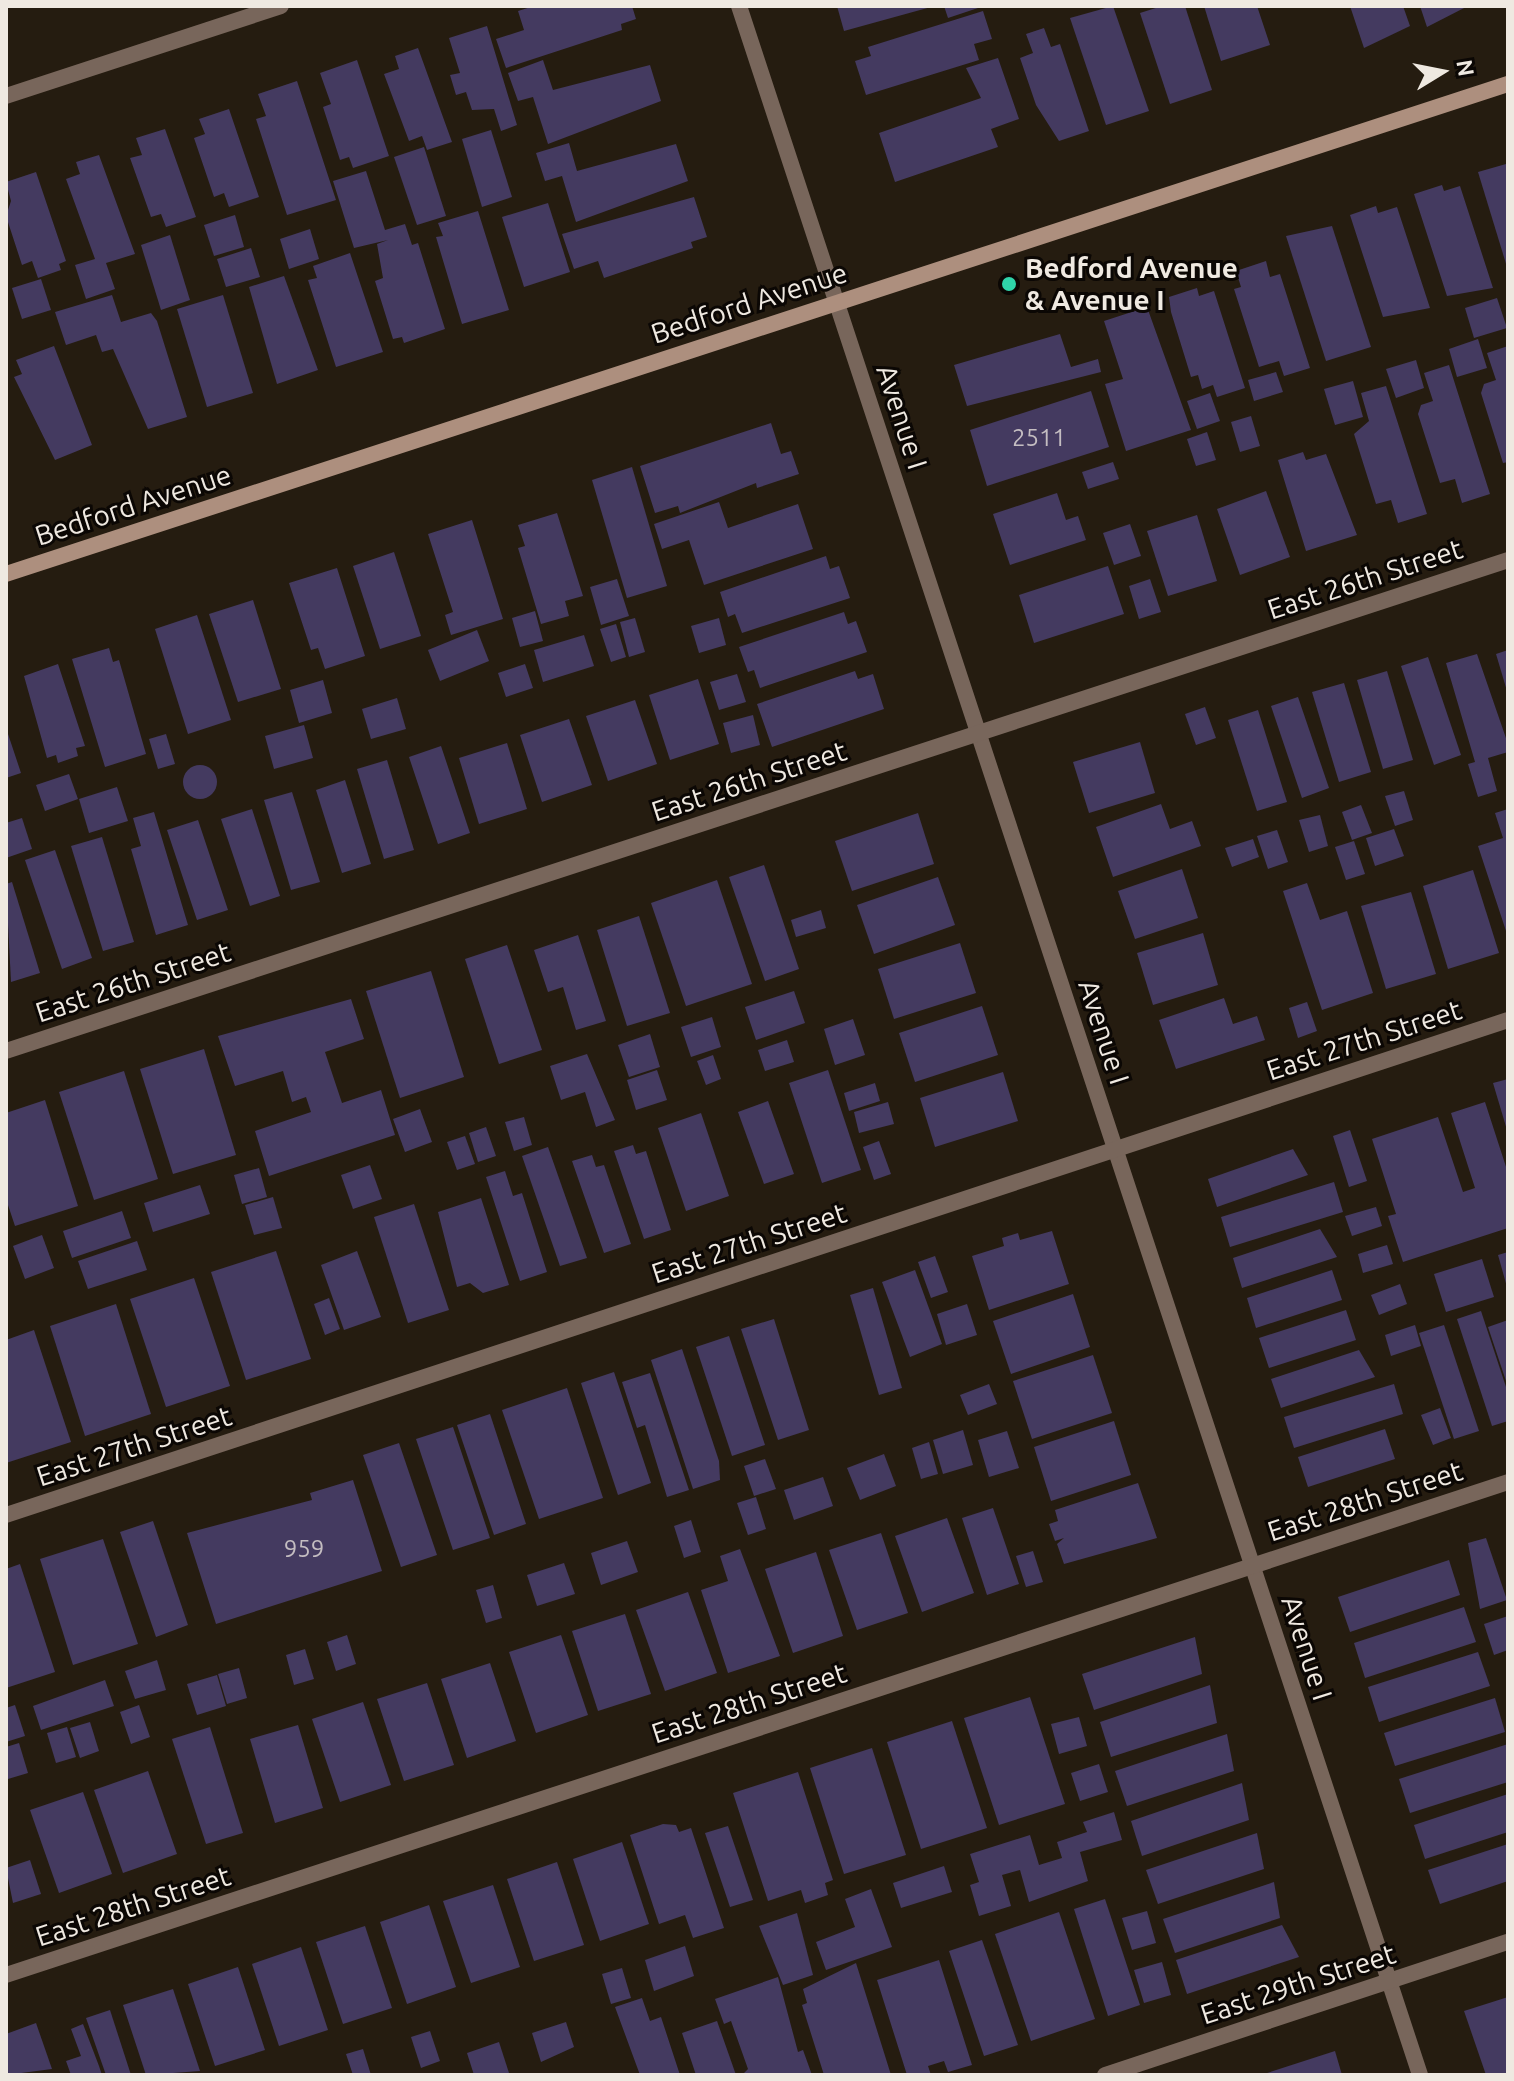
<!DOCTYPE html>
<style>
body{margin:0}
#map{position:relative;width:1514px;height:2081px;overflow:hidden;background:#251c10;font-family:Ubuntu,sans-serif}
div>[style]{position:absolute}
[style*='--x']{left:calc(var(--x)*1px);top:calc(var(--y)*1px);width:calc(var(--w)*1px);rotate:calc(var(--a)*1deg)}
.building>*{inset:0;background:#443a60}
.round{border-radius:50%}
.street>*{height:16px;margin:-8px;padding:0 8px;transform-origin:8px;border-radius:8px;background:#78665b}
.secondary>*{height:16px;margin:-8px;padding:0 8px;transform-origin:8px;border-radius:8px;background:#ad8f7e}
.dots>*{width:22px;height:22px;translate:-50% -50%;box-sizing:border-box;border:4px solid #0b0704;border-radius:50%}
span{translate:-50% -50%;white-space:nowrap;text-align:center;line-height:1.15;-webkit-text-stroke:6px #0b0704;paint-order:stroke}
.number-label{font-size:24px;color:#c4bdc1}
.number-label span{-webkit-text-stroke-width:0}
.poi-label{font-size:28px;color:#efe9e1;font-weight:700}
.left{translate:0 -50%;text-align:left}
.street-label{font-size:28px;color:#efe9e1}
.frame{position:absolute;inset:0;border:8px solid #efe9e1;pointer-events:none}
.north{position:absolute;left:1402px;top:32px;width:80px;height:80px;-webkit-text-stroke:6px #0b0704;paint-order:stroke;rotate:80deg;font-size:22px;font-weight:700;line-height:32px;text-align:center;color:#efe9e1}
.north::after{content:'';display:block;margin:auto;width:28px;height:36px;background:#efe9e1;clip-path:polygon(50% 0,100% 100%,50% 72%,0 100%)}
</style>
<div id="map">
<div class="building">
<div style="clip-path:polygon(534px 6px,632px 6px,636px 19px,621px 24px,622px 30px,506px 68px,496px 39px,524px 30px,518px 11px)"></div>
<div style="clip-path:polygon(837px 6px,931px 6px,931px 7px,844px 31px)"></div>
<div style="clip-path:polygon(944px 6px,981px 6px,981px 7px,948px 18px)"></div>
<div style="clip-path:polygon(1113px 6px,1149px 111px,1106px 125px,1070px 18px)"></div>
<div style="clip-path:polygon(1162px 6px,1185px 6px,1212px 90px,1170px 104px,1140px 13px)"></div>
<div style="clip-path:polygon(1204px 6px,1257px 6px,1270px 45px,1221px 61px)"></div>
<div style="clip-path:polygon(1350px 6px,1403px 6px,1410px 26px,1364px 48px)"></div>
<div style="clip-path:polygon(1420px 6px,1466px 6px,1466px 7px,1427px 27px)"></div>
<div style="clip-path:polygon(983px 11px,992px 39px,974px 44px,979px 60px,866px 95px,855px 61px,871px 56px,868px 47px)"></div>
<div style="clip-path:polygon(487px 26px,517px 125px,501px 131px,494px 109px,472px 110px,466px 92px,456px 95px,450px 75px,460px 73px,449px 38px)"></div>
<div style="clip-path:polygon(1044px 28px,1051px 47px,1060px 44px,1089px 131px,1059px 141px,1036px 105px,1020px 58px,1033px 53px,1026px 34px)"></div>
<div style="clip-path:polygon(418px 48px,452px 142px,427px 150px,422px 136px,409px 141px,384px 74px,399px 69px,395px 56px)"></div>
<div style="clip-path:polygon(998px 58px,1019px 119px,991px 129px,998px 147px,895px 182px,879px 133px,981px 98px,966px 68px)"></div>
<div style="clip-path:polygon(357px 60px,389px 156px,353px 168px,349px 157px,340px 160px,323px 107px,331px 104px,320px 73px)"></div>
<div style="clip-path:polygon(543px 60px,553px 90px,650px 65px,661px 101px,548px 144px,533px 97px,518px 101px,508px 73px)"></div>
<div style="clip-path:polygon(297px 81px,336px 200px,287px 215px,256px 119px,266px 116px,258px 94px)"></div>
<div style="clip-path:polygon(229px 109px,259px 197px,229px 207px,224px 193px,214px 197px,194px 138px,205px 134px,199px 119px)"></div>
<div style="clip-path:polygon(165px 129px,196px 217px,166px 227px,161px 214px,151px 217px,130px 158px,142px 155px,136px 138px)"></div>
<div style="clip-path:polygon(491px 130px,512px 197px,482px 207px,462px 139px)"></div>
<div style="clip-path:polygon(569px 143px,577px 171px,676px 144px,688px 181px,576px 222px,562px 176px,545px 181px,536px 153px)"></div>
<div style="clip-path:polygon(424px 147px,446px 216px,417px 225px,394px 157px)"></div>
<div style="clip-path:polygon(99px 155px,135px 254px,106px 263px,115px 289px,86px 299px,75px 265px,95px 259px,66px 179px,80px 174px,76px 162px)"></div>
<div style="clip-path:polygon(1506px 164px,1508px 169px,1507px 267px,1478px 172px)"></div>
<div style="clip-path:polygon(366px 171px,385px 230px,405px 224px,412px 245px,418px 243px,445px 329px,404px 343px,402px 337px,393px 339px,375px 281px,383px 278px,377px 244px,388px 240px,354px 248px,333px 181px)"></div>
<div style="clip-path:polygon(36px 172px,66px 261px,59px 264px,61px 270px,38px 278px,32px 261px,22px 265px,6px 216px,11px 201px,6px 182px)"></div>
<div style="clip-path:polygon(1442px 185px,1444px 191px,1460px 186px,1493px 288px,1447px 296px,1414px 194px)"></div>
<div style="clip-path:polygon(694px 197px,707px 237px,691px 242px,693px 248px,604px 278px,598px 261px,574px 269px,562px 234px)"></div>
<div style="clip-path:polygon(548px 203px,570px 272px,524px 287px,502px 217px)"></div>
<div style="clip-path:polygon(1376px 206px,1378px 213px,1397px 207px,1430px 308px,1383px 317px,1350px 215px)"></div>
<div style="clip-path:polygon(478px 211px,509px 310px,462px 324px,436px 237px,443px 236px,438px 223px)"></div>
<div style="clip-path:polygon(235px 215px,244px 247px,214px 256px,204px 225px)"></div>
<div style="clip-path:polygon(1332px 226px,1371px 347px,1326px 361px,1286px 236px)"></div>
<div style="clip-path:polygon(310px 229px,319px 259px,289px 269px,280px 239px)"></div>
<div style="clip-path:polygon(170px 235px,190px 300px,161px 310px,141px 245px)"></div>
<div style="clip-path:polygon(251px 248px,260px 277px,226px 287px,217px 259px)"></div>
<div style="clip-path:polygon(350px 253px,383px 352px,336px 367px,308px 280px,317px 278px,313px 266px)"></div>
<div style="clip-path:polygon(1266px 261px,1270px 277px,1280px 274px,1310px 368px,1284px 376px,1279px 361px,1259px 367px,1234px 289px,1241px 287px,1236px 271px)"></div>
<div style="clip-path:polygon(284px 276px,318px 370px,277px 384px,249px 287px)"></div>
<div style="clip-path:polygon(41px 279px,51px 310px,22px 319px,12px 288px)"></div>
<div style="clip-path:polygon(1197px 288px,1199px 296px,1214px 291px,1245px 388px,1217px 397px,1213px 385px,1202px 389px,1198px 375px,1191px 377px,1171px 312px,1169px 297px)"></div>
<div style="clip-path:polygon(112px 295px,121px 322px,151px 313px,157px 321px,187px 417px,148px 429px,113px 349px,102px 352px,96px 335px,66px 345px,55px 312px)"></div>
<div style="clip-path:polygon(223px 295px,253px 393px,207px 407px,177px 309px)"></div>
<div style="clip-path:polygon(1497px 298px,1507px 328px,1474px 338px,1465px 308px)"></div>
<div style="clip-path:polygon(1147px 307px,1191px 430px,1126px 451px,1105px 384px,1123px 379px,1104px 321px)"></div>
<div style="clip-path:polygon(1060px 334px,1071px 367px,1098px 359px,1101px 372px,967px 406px,954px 365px)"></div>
<div style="clip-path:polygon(1478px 339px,1487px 368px,1457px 377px,1449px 349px)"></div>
<div style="clip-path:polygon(54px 346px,92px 445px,55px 460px,14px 377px,22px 374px,16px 360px)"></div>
<div style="clip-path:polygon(1508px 346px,1508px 462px,1503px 463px,1481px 393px,1484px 384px,1496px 380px,1487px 353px)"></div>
<div style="clip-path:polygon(1416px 360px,1424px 388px,1396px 398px,1386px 369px)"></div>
<div style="clip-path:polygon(1449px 365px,1490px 494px,1462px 503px,1455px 479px,1440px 483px,1418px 414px,1421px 405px,1433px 401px,1424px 373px)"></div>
<div style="clip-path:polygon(1276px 372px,1283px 392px,1254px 401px,1248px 380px)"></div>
<div style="clip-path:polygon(1353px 381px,1363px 417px,1335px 425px,1324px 389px)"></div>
<div style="clip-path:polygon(1386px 386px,1427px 514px,1398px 523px,1391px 500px,1376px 504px,1354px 434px,1369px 421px,1361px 393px)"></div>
<div style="clip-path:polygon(1091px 391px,1109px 447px,987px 486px,970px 430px)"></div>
<div style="clip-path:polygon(1210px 393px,1220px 421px,1197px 429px,1187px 401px)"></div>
<div style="clip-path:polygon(1251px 416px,1260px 446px,1240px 452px,1231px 422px)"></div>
<div style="clip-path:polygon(771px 423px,781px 454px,791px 451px,799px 474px,757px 488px,756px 483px,680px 513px,678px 506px,655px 513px,640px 466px)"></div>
<div style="clip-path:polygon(1207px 432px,1216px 460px,1196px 466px,1187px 439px)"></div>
<div style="clip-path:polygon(1303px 452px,1306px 460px,1326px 454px,1357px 535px,1306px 551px,1278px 460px)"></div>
<div style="clip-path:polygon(1113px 462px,1119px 479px,1088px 489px,1082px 472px)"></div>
<div style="clip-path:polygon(632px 467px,667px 586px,627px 598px,592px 480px)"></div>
<div style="clip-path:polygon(1266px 491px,1290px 557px,1240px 575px,1217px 509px)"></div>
<div style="clip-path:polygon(1057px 493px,1066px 520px,1078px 516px,1086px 540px,1010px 565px,993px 514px)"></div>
<div style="clip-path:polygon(719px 502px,728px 528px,798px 504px,813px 549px,704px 585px,689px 540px,662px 549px,654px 524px)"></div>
<div style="clip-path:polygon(557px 513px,583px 596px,565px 601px,569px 616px,541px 624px,518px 548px,525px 546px,518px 525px)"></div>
<div style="clip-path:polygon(1197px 515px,1217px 581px,1168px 596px,1147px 531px)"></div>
<div style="clip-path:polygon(472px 520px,503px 619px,451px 635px,445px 615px,453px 612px,428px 534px)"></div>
<div style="clip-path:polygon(1130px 524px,1141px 556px,1114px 565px,1103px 533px)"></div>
<div style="clip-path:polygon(394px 552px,421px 636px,380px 649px,353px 566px)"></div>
<div style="clip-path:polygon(826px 556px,830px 569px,839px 566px,850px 598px,742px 633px,735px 614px,728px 617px,720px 592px)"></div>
<div style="clip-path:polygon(1108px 566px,1124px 614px,1034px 643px,1019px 595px)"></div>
<div style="clip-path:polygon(337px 568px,365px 656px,325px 669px,318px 648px,311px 650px,289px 583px)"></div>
<div style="clip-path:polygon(617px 579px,629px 616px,601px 625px,590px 587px)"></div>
<div style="clip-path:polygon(1150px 579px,1161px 612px,1139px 619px,1129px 586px)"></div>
<div style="clip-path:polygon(253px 600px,281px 689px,238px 702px,209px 614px)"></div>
<div style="clip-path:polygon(535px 611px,543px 641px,520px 647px,512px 618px)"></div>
<div style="clip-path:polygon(844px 612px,848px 624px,856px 621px,867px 652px,760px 688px,754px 670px,748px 672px,739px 647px)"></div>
<div style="clip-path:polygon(197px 615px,231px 720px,188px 734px,155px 629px)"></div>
<div style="clip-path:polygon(635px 618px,645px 652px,629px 657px,620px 622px)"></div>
<div style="clip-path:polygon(719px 618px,726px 645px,699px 653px,691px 626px)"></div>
<div style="clip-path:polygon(616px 624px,626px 657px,611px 662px,600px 629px)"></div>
<div style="clip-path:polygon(477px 630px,489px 661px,440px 681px,428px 650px)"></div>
<div style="clip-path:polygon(584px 635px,594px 666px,543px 682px,534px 650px)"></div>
<div style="clip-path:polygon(109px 648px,113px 662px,119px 660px,146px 754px,105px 767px,72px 659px)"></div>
<div style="clip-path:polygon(1508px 650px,1508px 691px,1507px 691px,1496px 654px)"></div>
<div style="clip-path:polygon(1477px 654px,1508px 744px,1508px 752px,1488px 758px,1497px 791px,1478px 797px,1468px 764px,1475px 762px,1446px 663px)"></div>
<div style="clip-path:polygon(1428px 657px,1461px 755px,1434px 765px,1401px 666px)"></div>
<div style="clip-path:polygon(58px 664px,85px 746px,76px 748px,78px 756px,58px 763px,56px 755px,47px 758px,24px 676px)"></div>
<div style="clip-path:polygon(525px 664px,533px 688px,506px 697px,498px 673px)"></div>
<div style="clip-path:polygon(855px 671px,858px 679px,873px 674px,884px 709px,772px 747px,757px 704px)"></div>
<div style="clip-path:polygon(1387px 671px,1413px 760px,1383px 769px,1357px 680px)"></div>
<div style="clip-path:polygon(737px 674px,746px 702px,719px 710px,710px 682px)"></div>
<div style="clip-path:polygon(698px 679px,719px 744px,670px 760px,649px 695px)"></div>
<div style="clip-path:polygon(323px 680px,332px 713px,299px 723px,290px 690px)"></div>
<div style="clip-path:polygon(1344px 683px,1371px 772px,1339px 782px,1312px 692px)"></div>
<div style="clip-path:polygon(1298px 697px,1329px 788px,1302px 798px,1271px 706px)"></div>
<div style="clip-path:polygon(397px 698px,406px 729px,371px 739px,362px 709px)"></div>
<div style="clip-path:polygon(635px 700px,657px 764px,608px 781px,586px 716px)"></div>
<div style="clip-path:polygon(1205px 707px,1216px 738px,1196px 745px,1185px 714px)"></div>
<div style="clip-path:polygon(1258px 710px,1287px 802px,1257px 811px,1228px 720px)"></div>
<div style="clip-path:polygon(753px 715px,760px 745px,731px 753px,723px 723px)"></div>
<div style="clip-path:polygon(569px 719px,592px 785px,542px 802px,520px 735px)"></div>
<div style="clip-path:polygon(304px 725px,313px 758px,274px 769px,265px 736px)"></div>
<div style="clip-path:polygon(6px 728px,21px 773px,6px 778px)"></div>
<div style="clip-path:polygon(166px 734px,175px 764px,158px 769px,149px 739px)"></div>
<div style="clip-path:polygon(1140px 742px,1155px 793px,1089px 813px,1073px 762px)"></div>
<div style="clip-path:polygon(507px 743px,527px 809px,479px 824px,459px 758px)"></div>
<div style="clip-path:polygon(441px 746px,470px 833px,438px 844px,409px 757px)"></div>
<div style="clip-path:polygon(387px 760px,414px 850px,384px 859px,357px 769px)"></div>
<div class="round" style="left:183px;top:765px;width:34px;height:34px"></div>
<div style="clip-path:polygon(69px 774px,78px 799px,45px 811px,36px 785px)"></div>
<div style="clip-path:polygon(345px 780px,371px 864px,342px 873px,316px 790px)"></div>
<div style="clip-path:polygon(117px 787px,128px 821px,89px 833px,79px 799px)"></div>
<div style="clip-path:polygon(1404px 791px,1413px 820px,1395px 826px,1385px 796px)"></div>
<div style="clip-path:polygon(292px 792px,320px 882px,291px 890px,264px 800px)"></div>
<div style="clip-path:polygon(1161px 804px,1170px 829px,1192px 821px,1201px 846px,1113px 877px,1096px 827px)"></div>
<div style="clip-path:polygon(1361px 805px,1372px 833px,1352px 840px,1342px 812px)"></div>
<div style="clip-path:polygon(252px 809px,280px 896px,250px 906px,221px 819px)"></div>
<div style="clip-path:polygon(1508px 809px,1508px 934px,1507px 934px,1478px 846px,1503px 838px,1495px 813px)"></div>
<div style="clip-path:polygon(154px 812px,188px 925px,156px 935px,131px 849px,141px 846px,133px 818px)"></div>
<div style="clip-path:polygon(918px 813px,934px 864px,852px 891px,835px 841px)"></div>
<div style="clip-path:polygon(1320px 815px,1328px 846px,1309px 852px,1299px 820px)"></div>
<div style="clip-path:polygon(22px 818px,32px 849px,6px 858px,6px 823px)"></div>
<div style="clip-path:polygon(198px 820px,228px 910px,197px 920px,167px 830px)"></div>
<div style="clip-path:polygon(1394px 829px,1404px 856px,1375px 866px,1366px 838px)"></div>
<div style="clip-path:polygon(1277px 830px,1288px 862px,1268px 869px,1257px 836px)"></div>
<div style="clip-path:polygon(102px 837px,134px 942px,103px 951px,71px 846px)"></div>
<div style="clip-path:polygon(1253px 839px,1259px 857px,1232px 867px,1225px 848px)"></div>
<div style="clip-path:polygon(1354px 841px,1365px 874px,1346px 880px,1335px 847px)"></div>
<div style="clip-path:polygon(55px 850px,92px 958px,62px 969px,25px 860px)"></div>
<div style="clip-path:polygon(764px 865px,799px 969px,765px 981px,729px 877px)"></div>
<div style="clip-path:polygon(1182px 869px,1198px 918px,1135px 939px,1118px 891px)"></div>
<div style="clip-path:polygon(1473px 870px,1499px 953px,1448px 969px,1423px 886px)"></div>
<div style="clip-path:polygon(938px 877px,955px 925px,874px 954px,857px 905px)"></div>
<div style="clip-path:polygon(717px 880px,752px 984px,686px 1006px,651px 903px)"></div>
<div style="clip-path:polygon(12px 882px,40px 973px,11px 982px,6px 884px)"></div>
<div style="clip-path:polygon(1307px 883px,1320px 920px,1347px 911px,1373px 993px,1322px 1010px,1283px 891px)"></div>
<div style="clip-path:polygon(1411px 892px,1436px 974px,1386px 989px,1361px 906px)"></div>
<div style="clip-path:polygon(821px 910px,826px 928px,796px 937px,791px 920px)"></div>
<div style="clip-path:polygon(639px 916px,670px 1013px,627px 1026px,597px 930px)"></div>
<div style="clip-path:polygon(1203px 933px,1218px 985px,1153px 1005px,1137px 953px)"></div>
<div style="clip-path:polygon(578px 935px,606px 1021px,576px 1030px,563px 987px,548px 992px,534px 950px)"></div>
<div style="clip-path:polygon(960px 943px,976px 993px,894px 1019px,878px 969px)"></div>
<div style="clip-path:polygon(507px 945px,542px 1050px,499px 1064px,465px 959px)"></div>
<div style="clip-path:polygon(431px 971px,464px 1077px,400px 1098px,366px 991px)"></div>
<div style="clip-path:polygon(794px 991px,805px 1023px,756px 1040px,745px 1007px)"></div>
<div style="clip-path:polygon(1224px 998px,1233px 1024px,1257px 1016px,1265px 1040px,1176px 1069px,1159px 1020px)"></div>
<div style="clip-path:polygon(351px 999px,364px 1039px,325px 1052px,342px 1103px,381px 1090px,395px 1135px,269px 1176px,255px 1131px,311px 1112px,306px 1097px,292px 1102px,283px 1071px,235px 1086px,218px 1036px)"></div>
<div style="clip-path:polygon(1307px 1002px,1317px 1031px,1298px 1038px,1289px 1008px)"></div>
<div style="clip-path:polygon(982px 1006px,998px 1055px,915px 1082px,899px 1033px)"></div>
<div style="clip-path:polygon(712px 1017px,721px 1047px,691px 1057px,681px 1027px)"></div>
<div style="clip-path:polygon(853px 1019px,865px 1055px,835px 1065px,824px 1029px)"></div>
<div style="clip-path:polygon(650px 1034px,660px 1067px,629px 1077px,618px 1045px)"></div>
<div style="clip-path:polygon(787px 1040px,794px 1062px,765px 1071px,758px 1050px)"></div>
<div style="clip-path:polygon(204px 1049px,236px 1155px,173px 1174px,140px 1069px)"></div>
<div style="clip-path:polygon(587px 1054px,615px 1120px,596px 1127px,585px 1092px,561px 1100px,550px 1066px)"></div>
<div style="clip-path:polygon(713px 1055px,721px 1079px,706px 1085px,697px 1061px)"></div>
<div style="clip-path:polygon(657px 1070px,667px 1100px,636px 1110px,627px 1080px)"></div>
<div style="clip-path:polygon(828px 1070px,861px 1170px,822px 1183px,789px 1083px)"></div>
<div style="clip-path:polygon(124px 1071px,158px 1179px,94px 1200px,59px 1092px)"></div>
<div style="clip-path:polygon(1003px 1072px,1018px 1121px,935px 1147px,920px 1098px)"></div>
<div style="clip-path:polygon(1508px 1079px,1508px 1130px,1507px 1130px,1493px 1083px)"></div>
<div style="clip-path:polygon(875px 1083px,880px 1101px,849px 1111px,844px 1093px)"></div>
<div style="clip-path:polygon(45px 1100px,78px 1206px,15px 1226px,6px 1199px,6px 1113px)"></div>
<div style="clip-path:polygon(768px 1101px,794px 1174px,764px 1184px,738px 1112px)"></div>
<div style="clip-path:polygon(888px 1102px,894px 1124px,859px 1133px,854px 1112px)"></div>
<div style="clip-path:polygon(1485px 1102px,1508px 1173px,1508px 1228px,1403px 1262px,1388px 1216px,1396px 1214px,1372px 1139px,1438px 1117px,1463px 1192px,1475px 1188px,1451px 1113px)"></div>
<div style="clip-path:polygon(420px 1109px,432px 1142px,405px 1152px,393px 1119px)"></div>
<div style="clip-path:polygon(701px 1113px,729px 1196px,686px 1211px,658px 1128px)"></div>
<div style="clip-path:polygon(524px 1117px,532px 1145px,514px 1151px,505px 1122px)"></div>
<div style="clip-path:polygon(486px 1127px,496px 1156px,478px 1162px,469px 1133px)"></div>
<div style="clip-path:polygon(1350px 1130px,1367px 1181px,1349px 1187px,1333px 1136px)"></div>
<div style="clip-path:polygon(465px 1136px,475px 1164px,457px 1170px,447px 1142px)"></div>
<div style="clip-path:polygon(879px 1141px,891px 1174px,874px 1180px,863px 1147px)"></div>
<div style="clip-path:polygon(633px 1145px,636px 1154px,646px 1151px,671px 1230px,644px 1239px,614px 1151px)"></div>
<div style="clip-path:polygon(548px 1147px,587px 1258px,560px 1266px,522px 1156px)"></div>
<div style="clip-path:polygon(1293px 1149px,1308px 1175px,1217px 1207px,1208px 1179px)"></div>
<div style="clip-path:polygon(592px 1155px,596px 1167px,604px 1165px,631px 1244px,604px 1253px,572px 1161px)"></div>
<div style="clip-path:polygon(370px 1165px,382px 1199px,353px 1209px,341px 1175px)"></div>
<div style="clip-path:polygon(259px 1168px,267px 1197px,242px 1204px,234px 1175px)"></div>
<div style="clip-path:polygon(505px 1171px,513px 1196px,522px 1193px,547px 1272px,520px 1281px,486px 1177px)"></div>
<div style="clip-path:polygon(1334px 1182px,1343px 1212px,1230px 1247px,1221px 1217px)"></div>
<div style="clip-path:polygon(200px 1185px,210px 1214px,153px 1232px,144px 1203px)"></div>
<div style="clip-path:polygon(273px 1197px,282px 1228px,254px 1235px,245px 1205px)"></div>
<div style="clip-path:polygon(481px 1198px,509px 1285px,483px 1293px,470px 1283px,457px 1287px,438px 1212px)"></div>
<div style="clip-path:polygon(414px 1204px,449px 1310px,408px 1323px,374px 1217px)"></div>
<div style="clip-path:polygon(1376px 1207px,1382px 1226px,1352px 1236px,1345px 1216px)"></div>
<div style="clip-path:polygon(122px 1211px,131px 1238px,72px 1258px,63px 1231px)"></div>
<div style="clip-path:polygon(1320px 1229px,1337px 1257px,1242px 1288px,1233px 1258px)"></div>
<div style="clip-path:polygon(1052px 1231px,1069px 1284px,989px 1310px,972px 1256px,1004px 1246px,1002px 1238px,1018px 1233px,1020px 1240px)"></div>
<div style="clip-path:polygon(42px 1235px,54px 1268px,25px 1279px,13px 1246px)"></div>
<div style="clip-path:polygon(137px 1241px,147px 1270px,88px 1289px,78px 1261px)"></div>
<div style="clip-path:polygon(1387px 1245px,1393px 1264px,1363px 1273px,1358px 1254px)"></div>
<div style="clip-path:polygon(276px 1251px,311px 1359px,246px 1380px,211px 1272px)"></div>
<div style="clip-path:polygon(357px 1251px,381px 1317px,344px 1330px,321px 1265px)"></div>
<div style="clip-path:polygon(1508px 1252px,1508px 1287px,1507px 1287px,1498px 1255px)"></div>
<div style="clip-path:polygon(935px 1256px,948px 1292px,931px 1298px,918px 1262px)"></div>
<div style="clip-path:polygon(1482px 1259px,1494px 1297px,1446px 1312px,1434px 1274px)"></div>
<div style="clip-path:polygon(915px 1270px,942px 1344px,910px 1357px,882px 1282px)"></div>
<div style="clip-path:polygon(1332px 1270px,1342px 1300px,1256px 1328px,1247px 1298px)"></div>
<div style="clip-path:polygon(194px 1278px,230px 1386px,166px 1407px,130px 1299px)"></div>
<div style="clip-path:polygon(1400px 1284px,1407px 1304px,1379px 1315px,1371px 1295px)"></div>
<div style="clip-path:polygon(873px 1288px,902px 1388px,879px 1395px,850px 1295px)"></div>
<div style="clip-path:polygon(1073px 1294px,1090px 1347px,1011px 1374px,993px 1321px)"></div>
<div style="clip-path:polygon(329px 1298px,340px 1329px,325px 1335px,314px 1304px)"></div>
<div style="clip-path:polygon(116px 1304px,151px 1414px,85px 1436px,50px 1326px)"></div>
<div style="clip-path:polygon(967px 1304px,977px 1335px,946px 1345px,937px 1314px)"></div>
<div style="clip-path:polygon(1346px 1310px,1356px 1340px,1269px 1368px,1259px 1338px)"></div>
<div style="clip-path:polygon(1481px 1311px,1508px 1393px,1508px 1421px,1492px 1426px,1457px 1319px)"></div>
<div style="clip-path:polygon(774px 1319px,809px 1430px,778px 1440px,741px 1329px)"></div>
<div style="clip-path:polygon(1508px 1320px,1508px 1384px,1507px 1384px,1488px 1327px)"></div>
<div style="clip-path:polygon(1415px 1325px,1421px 1346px,1391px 1356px,1385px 1335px)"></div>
<div style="clip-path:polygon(1444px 1325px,1479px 1431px,1454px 1439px,1419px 1333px)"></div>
<div style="clip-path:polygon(34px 1330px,71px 1442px,6px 1463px,6px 1340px)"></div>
<div style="clip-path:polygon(729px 1336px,765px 1445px,732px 1456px,696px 1347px)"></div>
<div style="clip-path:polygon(682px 1349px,719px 1461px,720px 1480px,693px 1489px,651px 1360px)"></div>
<div style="clip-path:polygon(1359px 1350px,1375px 1377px,1281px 1408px,1271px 1379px)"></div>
<div style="clip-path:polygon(1093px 1355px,1112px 1413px,1032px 1439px,1013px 1381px)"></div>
<div style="clip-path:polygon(614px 1372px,651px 1483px,618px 1495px,581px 1383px)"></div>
<div style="clip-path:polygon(650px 1373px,689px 1490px,667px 1497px,645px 1425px,637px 1428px,622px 1382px)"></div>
<div style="clip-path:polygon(989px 1384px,997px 1404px,968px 1415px,960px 1395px)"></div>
<div style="clip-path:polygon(1394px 1384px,1403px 1414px,1294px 1448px,1284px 1417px)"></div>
<div style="clip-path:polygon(567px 1388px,603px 1498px,539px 1519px,502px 1410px)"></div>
<div style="clip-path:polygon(1440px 1408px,1451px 1438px,1433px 1445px,1421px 1415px)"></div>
<div style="clip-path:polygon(490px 1414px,526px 1524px,494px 1535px,457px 1425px)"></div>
<div style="clip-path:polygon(1114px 1421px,1131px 1475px,1051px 1501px,1034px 1447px)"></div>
<div style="clip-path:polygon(453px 1427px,490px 1538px,453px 1550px,416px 1439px)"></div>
<div style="clip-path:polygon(1385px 1429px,1395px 1459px,1308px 1487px,1298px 1457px)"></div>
<div style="clip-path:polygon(963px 1430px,973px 1465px,943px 1474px,933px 1440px)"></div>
<div style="clip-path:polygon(1007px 1431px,1019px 1468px,989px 1477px,978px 1440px)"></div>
<div style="clip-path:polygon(929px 1442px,938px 1474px,921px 1479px,912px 1448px)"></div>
<div style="clip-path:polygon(399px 1443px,437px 1555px,401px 1567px,363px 1455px)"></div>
<div style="clip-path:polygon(884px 1454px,896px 1486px,860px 1500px,847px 1468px)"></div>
<div style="clip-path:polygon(765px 1459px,776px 1489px,754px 1496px,744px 1466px)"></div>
<div style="clip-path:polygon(823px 1477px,833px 1506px,794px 1520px,784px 1490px)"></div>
<div style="clip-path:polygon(353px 1480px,382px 1571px,216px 1624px,187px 1533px,312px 1500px,310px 1493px)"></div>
<div style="clip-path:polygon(1138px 1483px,1157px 1538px,1064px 1564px,1057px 1544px,1064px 1538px,1055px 1541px,1049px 1524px,1058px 1521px,1055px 1510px)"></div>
<div style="clip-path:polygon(756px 1497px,766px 1529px,748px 1535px,737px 1503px)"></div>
<div style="clip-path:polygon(993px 1508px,1019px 1584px,987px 1595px,962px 1518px)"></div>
<div style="clip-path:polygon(947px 1518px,974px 1593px,922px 1612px,895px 1536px)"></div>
<div style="clip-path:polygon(691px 1520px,701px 1552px,684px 1558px,674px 1526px)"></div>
<div style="clip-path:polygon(153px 1521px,188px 1625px,156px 1637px,120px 1532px)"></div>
<div style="clip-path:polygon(881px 1533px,908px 1613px,857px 1630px,829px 1550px)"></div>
<div style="clip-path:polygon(1486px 1538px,1507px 1600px,1480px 1609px,1468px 1543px)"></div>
<div style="clip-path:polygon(103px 1539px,138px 1644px,73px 1665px,40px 1559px)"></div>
<div style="clip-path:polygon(627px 1541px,638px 1572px,601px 1585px,591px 1553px)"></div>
<div style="clip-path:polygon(740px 1549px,780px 1656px,728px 1673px,701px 1590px,728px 1581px,720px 1556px)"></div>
<div style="clip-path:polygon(1033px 1551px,1043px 1582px,1026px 1587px,1016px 1556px)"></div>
<div style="clip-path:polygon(816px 1552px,843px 1636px,793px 1653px,765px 1569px)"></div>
<div style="clip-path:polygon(1449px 1560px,1460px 1595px,1350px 1632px,1338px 1597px)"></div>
<div style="clip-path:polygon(564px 1563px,575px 1594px,537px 1606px,527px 1575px)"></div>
<div style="clip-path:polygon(20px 1564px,55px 1672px,6px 1688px,6px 1569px)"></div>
<div style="clip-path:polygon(493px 1585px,502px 1618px,486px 1623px,476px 1590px)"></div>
<div style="clip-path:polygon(688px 1592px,717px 1673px,665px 1691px,636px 1610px)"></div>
<div style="clip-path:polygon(1464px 1607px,1476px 1642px,1365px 1678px,1354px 1643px)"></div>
<div style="clip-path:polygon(625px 1614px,651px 1694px,598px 1711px,572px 1631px)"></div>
<div style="clip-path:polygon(1508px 1616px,1508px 1650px,1494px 1655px,1484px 1624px)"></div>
<div style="clip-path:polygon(347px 1635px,356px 1664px,336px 1671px,327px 1642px)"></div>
<div style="clip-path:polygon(561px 1635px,588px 1715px,536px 1733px,509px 1652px)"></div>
<div style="clip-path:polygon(1195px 1637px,1202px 1674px,1094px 1710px,1082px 1674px)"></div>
<div style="clip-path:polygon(305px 1649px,314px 1679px,294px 1685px,286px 1655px)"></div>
<div style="clip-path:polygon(1478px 1652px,1490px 1686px,1379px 1722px,1368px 1687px)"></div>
<div style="clip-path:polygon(157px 1660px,166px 1690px,135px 1699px,125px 1671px)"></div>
<div style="clip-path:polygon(490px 1663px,516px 1741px,467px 1758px,441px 1679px)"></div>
<div style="clip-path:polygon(239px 1668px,247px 1698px,227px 1704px,218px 1674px)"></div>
<div style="clip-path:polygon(217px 1675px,226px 1706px,197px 1715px,187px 1684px)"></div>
<div style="clip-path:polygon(105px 1680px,114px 1706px,41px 1730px,33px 1706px)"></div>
<div style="clip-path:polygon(427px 1683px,454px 1765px,404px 1781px,377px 1699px)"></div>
<div style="clip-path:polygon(1210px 1685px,1217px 1723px,1111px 1757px,1100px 1722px)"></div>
<div style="clip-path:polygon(1030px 1697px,1065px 1804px,999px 1825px,964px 1718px)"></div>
<div style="clip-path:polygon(1495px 1698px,1505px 1732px,1395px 1766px,1384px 1733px)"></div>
<div style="clip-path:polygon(363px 1702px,391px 1785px,340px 1802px,312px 1719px)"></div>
<div style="clip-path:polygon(15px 1705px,25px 1736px,6px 1742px,6px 1708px)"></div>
<div style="clip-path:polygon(139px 1705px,150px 1737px,131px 1744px,120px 1712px)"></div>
<div style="clip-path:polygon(1079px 1717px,1087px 1746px,1059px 1754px,1051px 1724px)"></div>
<div style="clip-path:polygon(952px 1721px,987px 1828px,921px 1849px,887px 1742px)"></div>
<div style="clip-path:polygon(90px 1722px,99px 1751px,80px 1758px,70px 1728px)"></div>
<div style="clip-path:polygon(298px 1725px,323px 1808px,275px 1823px,250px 1739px)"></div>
<div style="clip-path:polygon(67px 1727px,76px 1757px,56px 1763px,47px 1733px)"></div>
<div style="clip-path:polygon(210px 1727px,243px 1833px,206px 1844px,172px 1739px)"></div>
<div style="clip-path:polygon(1227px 1734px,1234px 1771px,1127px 1806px,1115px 1771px)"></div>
<div style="clip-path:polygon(19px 1743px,28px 1773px,8px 1779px,6px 1747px)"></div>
<div style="clip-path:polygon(1508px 1744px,1508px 1782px,1410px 1813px,1399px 1779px)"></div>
<div style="clip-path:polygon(872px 1748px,906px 1855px,844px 1874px,810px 1768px)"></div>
<div style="clip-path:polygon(1099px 1764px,1108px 1792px,1080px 1801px,1071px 1773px)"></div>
<div style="clip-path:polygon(148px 1771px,177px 1854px,123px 1873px,94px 1790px)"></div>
<div style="clip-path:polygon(798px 1772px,833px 1880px,825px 1883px,828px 1895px,805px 1903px,801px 1890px,768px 1901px,733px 1793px)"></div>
<div style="clip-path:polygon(1242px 1783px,1249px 1820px,1142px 1856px,1131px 1821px)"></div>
<div style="clip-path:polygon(83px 1792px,112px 1874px,59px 1893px,30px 1810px)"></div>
<div style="clip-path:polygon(1508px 1794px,1508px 1832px,1425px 1859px,1414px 1825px)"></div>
<div style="clip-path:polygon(1114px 1812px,1122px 1840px,1080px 1852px,1088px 1881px,1029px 1902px,1020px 1870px,1002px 1875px,1011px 1906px,979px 1916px,970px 1885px,979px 1882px,970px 1854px,1030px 1835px,1039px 1865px,1062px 1858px,1057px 1842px,1087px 1832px,1083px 1822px)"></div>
<div style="clip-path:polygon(663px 1824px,676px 1825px,679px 1832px,691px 1828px,724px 1928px,693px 1938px,685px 1915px,659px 1924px,630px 1835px)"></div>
<div style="clip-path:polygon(728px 1826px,753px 1900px,730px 1907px,705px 1833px)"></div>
<div style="clip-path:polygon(1257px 1833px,1264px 1869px,1158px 1904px,1146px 1870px)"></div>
<div style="clip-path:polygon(622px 1842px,649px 1924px,600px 1941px,573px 1859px)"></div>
<div style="clip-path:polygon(1508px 1844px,1508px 1881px,1440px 1904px,1428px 1870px)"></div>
<div style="clip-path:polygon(30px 1860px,41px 1894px,13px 1903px,6px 1868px)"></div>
<div style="clip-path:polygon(557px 1862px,584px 1945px,534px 1961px,507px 1879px)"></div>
<div style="clip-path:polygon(944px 1866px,952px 1892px,901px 1908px,893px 1883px)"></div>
<div style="clip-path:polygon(1274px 1882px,1280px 1918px,1175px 1953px,1163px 1919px)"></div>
<div style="clip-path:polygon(493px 1885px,520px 1967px,471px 1983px,443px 1901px)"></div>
<div style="clip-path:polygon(871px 1889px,892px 1947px,826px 1970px,816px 1942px,855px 1927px,845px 1899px)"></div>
<div style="clip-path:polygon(1105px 1899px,1140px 2005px,1108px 2016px,1074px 1909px)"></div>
<div style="clip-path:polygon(429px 1905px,456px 1987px,407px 2004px,380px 1922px)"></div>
<div style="clip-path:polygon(1147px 1911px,1156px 1943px,1132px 1950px,1122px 1918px)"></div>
<div style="clip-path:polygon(1059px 1912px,1095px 2019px,1031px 2041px,995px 1934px)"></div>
<div style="clip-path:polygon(797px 1913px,813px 1975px,783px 1985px,759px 1926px)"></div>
<div style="clip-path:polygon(1282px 1925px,1299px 1957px,1187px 1994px,1176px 1960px)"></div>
<div style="clip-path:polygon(365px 1926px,392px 2008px,343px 2024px,316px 1942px)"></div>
<div style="clip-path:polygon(982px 1940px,1018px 2045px,984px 2056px,949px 1951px)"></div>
<div style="clip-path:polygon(685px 1946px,694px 1976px,654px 1991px,645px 1960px)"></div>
<div style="clip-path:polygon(301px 1947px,328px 2030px,279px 2046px,252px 1964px)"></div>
<div style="clip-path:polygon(939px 1960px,972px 2065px,948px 2072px,944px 2061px,928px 2066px,931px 2075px,907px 2075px,877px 1980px)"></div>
<div style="clip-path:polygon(1162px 1962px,1171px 1995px,1144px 2003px,1134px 1970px)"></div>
<div style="clip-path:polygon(856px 1963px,891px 2075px,824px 2075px,802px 2005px,807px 2003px,803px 1989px)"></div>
<div style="clip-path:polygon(238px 1967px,265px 2050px,215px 2066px,188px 1984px)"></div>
<div style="clip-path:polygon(622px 1968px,631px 1998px,611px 2004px,602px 1974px)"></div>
<div style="clip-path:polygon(778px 1977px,798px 2052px,803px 2050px,812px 2075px,742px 2075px,748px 2069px,731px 2021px,724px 2024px,715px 1999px)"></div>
<div style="clip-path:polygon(173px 1989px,200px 2071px,146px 2075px,123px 2005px)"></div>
<div style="clip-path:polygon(1508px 1997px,1508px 2075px,1486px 2075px,1464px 2011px)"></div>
<div style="clip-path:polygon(642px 1998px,650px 2021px,661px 2017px,680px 2075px,640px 2075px,615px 2007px)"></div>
<div style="clip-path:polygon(110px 2010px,131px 2075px,106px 2075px,86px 2018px)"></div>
<div style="clip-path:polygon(717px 2021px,736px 2075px,696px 2075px,682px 2033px)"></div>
<div style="clip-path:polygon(566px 2022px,574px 2047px,541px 2062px,532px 2033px)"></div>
<div style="clip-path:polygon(36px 2023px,52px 2069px,6px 2075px,6px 2034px)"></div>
<div style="clip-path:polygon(83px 2024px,99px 2066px,102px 2075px,71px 2075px,66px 2061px,81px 2056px,71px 2029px)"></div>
<div style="clip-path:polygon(430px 2031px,440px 2061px,421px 2068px,411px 2037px)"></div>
<div style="clip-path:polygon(499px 2042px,509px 2073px,474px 2075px,467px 2053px)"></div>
<div style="clip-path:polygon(363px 2049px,371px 2075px,353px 2075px,346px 2054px)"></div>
<div style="clip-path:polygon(1335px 2051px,1342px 2075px,1265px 2075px,1264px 2074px)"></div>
</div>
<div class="street">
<div style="--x:739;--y:6;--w:2178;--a:71.78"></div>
<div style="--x:6;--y:96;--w:289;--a:-18.1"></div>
<div style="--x:6;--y:1051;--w:1580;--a:-18.1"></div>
<div style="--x:6;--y:1515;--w:1581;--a:-18.24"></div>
<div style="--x:6;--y:1975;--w:1581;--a:-18.17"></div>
<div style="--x:1105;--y:2075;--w:424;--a:-18.3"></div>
</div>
<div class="secondary">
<div style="--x:6;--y:574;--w:1580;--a:-18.07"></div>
</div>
<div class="dots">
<div style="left:1009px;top:284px;background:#2fd4aa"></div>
</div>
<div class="number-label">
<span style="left:1039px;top:438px">2511</span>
<span style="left:304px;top:1549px">959</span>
</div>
<div class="poi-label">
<span class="left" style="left:1025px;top:284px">Bedford Avenue<br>&amp; Avenue I</span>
</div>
<div class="street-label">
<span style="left:749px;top:303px;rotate:-18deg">Bedford Avenue</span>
<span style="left:902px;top:417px;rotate:72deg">Avenue I</span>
<span style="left:133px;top:505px;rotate:-18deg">Bedford Avenue</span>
<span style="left:1365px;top:579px;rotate:-18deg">East 26th Street</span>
<span style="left:749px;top:781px;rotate:-18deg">East 26th Street</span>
<span style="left:133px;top:982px;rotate:-18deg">East 26th Street</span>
<span style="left:1104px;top:1032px;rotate:72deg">Avenue I</span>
<span style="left:1364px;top:1040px;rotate:-18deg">East 27th Street</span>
<span style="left:749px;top:1243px;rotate:-18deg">East 27th Street</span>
<span style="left:134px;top:1446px;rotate:-18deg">East 27th Street</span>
<span style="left:1365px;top:1501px;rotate:-18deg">East 28th Street</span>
<span style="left:1307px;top:1648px;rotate:72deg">Avenue I</span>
<span style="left:749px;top:1703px;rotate:-18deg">East 28th Street</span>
<span style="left:133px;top:1906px;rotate:-18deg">East 28th Street</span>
<span style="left:1298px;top:1984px;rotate:-18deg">East 29th Street</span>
</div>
<div class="frame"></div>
<div class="north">N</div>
</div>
